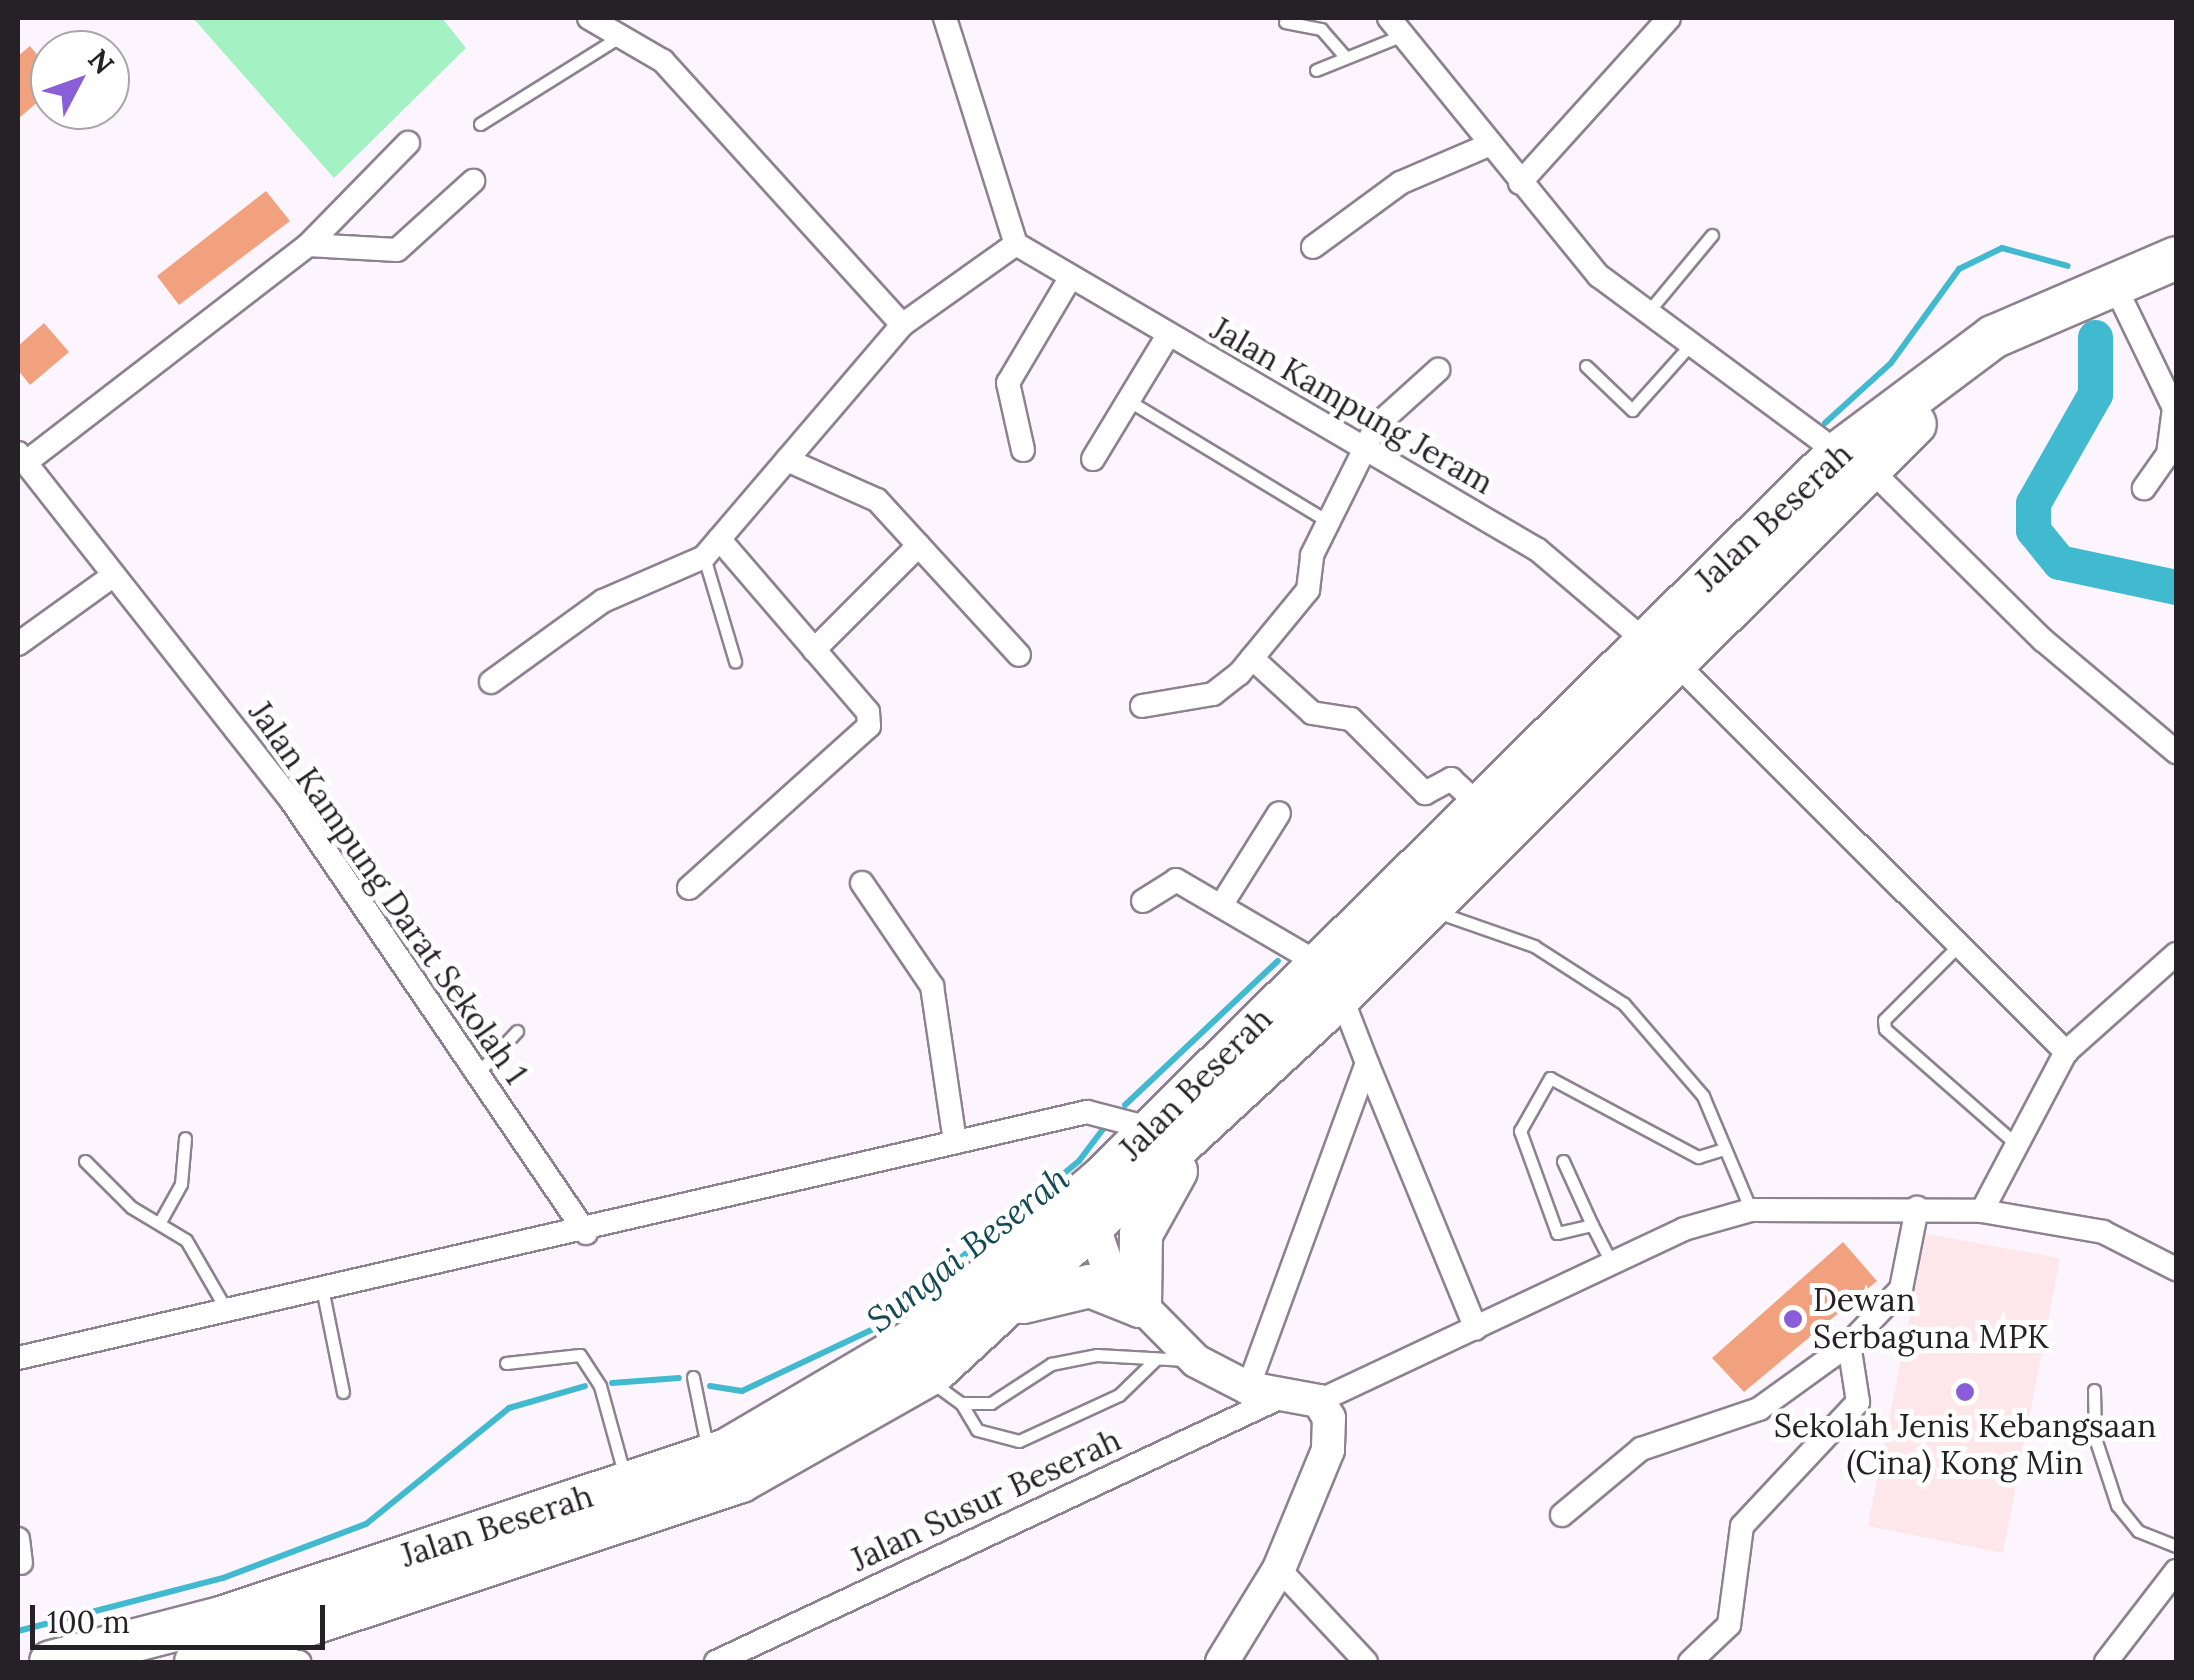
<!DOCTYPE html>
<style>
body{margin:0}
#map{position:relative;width:2194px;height:1680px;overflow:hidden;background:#fcf5fd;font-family:Lora,serif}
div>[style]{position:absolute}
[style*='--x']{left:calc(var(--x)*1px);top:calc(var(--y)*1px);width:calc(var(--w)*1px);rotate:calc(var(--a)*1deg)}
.education>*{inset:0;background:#fde7ea}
.green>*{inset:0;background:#a4f1c3}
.stream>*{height:6px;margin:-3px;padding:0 3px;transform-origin:3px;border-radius:3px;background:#41b9cf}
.river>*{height:35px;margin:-17.5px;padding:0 17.5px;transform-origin:17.5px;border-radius:17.5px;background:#41b9cf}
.building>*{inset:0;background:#f2a17e}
.roads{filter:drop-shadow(2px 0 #8d828f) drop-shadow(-2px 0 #8d828f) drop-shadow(0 2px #8d828f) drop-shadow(0 -2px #8d828f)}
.lane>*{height:11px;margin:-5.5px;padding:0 5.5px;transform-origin:5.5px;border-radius:5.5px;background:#fff}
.street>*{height:22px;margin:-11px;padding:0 11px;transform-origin:11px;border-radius:11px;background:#fff}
.secondary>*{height:32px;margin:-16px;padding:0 16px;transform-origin:16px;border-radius:16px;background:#fff}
.highway>*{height:42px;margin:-21px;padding:0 21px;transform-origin:21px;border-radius:21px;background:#fff}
.dots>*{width:28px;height:28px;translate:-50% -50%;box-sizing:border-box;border:5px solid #fff;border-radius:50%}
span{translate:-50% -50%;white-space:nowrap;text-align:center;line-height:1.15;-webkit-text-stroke:10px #fff;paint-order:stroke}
.street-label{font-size:32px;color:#252126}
.poi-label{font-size:32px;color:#252126}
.left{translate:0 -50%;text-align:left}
.water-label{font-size:35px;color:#154953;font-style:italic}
.frame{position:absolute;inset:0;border:20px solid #252126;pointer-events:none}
.north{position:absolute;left:30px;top:30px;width:100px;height:100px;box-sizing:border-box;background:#fff;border:2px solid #a8a6a8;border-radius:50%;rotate:49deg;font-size:28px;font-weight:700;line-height:40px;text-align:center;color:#252126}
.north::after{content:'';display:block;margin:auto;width:35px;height:45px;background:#8a5ed8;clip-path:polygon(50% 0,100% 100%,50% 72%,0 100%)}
.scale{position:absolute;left:30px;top:1605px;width:295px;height:45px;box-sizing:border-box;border:5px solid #252126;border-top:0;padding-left:12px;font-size:30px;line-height:35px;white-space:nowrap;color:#252126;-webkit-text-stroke:8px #fff;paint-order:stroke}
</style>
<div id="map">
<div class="education">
<div style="clip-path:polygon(1926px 1234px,2060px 1258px,2003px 1553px,1868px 1526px)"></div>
</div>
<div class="green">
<div style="clip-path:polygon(193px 18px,442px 18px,466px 48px,334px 178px)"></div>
</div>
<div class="stream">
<div style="--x:1825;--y:423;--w:89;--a:-42.3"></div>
<div style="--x:1891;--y:363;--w:116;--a:-54.1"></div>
<div style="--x:1959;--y:269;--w:48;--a:-26"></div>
<div style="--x:2002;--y:248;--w:68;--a:15.3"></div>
<div style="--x:1125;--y:1105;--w:210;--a:-43.3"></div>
<div style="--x:612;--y:1383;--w:67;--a:-4.3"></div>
<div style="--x:710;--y:1386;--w:32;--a:9"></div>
<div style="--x:742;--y:1391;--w:147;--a:-25.3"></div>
<div style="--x:875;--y:1328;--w:264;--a:-39.3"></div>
<div style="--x:1079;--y:1161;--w:40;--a:-53"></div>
<div style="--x:18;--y:1631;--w:212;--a:-14.5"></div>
<div style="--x:223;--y:1578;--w:153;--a:-20.7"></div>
<div style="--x:366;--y:1524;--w:184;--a:-39"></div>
<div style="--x:509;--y:1408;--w:79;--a:-16.1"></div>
</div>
<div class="river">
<div style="--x:2095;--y:337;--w:57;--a:90"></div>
<div style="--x:2095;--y:394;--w:125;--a:119.6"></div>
<div style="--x:2033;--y:503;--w:27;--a:90"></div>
<div style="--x:2033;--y:530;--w:41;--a:50.9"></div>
<div style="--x:2059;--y:562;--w:120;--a:12.1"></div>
</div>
<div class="building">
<div style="clip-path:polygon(30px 46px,48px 68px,35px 78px,48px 93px,18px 119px,18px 56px)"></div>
<div style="clip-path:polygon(266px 191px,290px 221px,179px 305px,157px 276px)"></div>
<div style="clip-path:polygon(44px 323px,69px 352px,30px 385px,18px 370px,18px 346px)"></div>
<div style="clip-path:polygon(1843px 1242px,1877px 1281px,1744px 1392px,1712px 1358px)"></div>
</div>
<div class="roads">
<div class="lane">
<div style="--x:1285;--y:22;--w:37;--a:11"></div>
<div style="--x:1321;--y:29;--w:37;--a:49"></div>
<div style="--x:1316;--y:70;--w:94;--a:-21.9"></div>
<div style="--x:480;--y:124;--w:166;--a:-32"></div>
<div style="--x:1648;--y:312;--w:100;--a:-50.3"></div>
<div style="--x:1586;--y:366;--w:64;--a:43.7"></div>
<div style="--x:1632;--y:410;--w:89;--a:-48.2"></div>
<div style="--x:1129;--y:401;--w:234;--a:31.2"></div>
<div style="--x:704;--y:557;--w:109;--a:73.4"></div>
<div style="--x:1437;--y:912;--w:103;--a:19.3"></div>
<div style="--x:1534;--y:946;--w:107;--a:32.8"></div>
<div style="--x:1624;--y:1004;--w:121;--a:49.3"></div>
<div style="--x:1703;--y:1096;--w:124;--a:67.2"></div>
<div style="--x:1959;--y:945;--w:106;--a:135"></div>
<div style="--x:1884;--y:1020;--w:9;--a:84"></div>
<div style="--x:1885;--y:1029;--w:176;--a:41.3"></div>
<div style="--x:476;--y:1075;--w:60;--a:-47"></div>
<div style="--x:85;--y:1161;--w:65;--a:45"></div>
<div style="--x:131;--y:1207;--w:64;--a:31"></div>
<div style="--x:186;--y:1240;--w:80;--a:59.9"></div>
<div style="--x:1563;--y:1161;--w:70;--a:65.6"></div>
<div style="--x:161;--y:1220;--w:41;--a:-60.9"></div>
<div style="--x:181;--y:1184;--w:46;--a:-85"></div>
<div style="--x:1612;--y:1264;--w:44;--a:-117.1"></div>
<div style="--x:1592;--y:1225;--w:36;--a:167"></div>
<div style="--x:1557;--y:1233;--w:109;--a:-109.9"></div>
<div style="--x:1520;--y:1131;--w:61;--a:-60.5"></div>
<div style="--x:1550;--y:1078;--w:168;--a:28.1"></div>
<div style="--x:1698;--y:1157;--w:27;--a:-17"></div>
<div style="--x:322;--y:1288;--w:106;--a:78.6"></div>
<div style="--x:506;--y:1363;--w:74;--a:-6.2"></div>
<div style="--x:580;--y:1355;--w:37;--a:57"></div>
<div style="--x:600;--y:1386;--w:94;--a:74.6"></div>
<div style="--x:693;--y:1377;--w:70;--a:78.5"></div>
<div style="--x:933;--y:1383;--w:34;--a:36"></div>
<div style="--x:961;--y:1403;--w:30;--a:0"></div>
<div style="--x:991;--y:1403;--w:72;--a:-33"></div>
<div style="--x:1051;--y:1364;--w:47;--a:-11.1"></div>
<div style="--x:1097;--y:1355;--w:89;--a:3.2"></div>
<div style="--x:2094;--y:1390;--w:48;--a:88.8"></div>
<div style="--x:2095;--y:1438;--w:71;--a:71.8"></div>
<div style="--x:2117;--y:1505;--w:33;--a:51"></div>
<div style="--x:2138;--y:1531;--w:41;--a:21.5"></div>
<div style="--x:961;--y:1403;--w:31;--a:59"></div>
<div style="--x:977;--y:1430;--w:43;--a:14.7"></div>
<div style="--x:1019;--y:1441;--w:110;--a:-24.7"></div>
<div style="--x:1119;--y:1395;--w:52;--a:-44.2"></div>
</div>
<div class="street">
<div style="--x:589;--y:18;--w:86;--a:30.2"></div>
<div style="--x:663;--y:61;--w:356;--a:47.8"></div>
<div style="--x:945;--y:18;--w:237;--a:72.6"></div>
<div style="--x:1389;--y:18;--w:333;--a:50.9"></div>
<div style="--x:1599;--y:276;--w:297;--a:36.5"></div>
<div style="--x:1520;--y:183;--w:222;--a:-47.9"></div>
<div style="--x:1016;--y:244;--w:605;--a:30.38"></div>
<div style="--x:1538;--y:550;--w:139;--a:40.3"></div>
<div style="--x:308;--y:245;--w:89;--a:3.2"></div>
<div style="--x:397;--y:250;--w:103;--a:-42.2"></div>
<div style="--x:1313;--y:247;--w:108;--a:-36.3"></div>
<div style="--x:1400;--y:183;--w:99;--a:-23.2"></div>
<div style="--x:2113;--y:282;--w:140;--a:64.2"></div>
<div style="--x:2174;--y:408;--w:46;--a:97.4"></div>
<div style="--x:2168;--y:454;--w:42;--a:125.2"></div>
<div style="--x:1023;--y:450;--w:69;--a:-102.6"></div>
<div style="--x:1008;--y:383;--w:122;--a:-59.4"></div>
<div style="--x:18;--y:453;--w:442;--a:51.8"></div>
<div style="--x:291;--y:800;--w:524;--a:55.73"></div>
<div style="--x:1093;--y:459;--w:143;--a:-58.8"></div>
<div style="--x:787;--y:460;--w:98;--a:24"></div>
<div style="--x:877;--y:500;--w:210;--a:47.5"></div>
<div style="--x:25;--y:463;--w:357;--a:-37.6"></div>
<div style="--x:308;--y:245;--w:143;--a:-45.6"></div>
<div style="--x:1869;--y:468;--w:245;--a:44.7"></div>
<div style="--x:2043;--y:640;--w:174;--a:40.1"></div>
<div style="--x:18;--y:644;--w:118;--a:-35.7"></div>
<div style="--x:814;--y:650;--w:148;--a:-45"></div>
<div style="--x:1252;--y:658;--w:81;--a:42.5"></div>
<div style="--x:1312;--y:713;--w:39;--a:9"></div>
<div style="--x:1351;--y:719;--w:105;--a:45"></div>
<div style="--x:1425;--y:793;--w:30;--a:-28"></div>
<div style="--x:1451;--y:779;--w:38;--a:43"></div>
<div style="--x:1674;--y:661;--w:554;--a:44.93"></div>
<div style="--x:491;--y:682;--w:138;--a:-35.9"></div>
<div style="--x:603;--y:601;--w:110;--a:-23.5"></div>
<div style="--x:704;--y:557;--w:305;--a:-49.5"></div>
<div style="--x:902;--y:325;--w:140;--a:-35.4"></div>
<div style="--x:1142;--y:706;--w:72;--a:-9.6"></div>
<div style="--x:1213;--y:694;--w:33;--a:-38"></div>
<div style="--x:1239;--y:674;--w:109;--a:-50.6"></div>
<div style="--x:1308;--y:590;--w:35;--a:-83"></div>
<div style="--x:1312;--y:555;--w:144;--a:-63.6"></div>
<div style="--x:1376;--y:426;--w:84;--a:-42.1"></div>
<div style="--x:862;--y:883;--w:125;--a:55.8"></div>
<div style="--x:932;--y:986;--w:158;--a:81.6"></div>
<div style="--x:689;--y:888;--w:242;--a:-42"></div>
<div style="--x:869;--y:726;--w:14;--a:-94"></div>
<div style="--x:868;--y:712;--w:228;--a:-130.7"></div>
<div style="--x:1143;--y:901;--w:39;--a:-32"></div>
<div style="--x:1176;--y:880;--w:164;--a:30.3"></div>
<div style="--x:1222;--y:904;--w:107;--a:-57.9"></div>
<div style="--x:1367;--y:1063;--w:287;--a:67.7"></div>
<div style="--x:1982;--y:1211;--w:180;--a:-62.2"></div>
<div style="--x:2066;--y:1052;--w:147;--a:-41.7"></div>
<div style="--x:18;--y:1358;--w:1097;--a:-12.96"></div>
<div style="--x:1087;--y:1112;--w:64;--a:14.5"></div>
<div style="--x:1248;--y:1388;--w:346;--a:-69.9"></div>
<div style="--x:1367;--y:1063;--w:72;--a:-111.2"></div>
<div style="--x:1319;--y:1401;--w:403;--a:-25.2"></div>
<div style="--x:1684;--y:1229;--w:70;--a:-15.8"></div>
<div style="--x:1751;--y:1210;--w:231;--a:0.2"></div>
<div style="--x:1982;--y:1211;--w:123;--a:9.8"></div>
<div style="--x:2103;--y:1232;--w:82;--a:26.9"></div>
<div style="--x:1562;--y:1515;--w:103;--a:-39.9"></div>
<div style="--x:1641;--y:1449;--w:125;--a:-18.7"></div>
<div style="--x:1759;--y:1409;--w:111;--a:-35.8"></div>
<div style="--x:1849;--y:1344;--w:76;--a:-46.6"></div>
<div style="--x:1901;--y:1289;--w:83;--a:-78.8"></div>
<div style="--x:18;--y:1539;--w:24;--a:83"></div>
<div style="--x:1279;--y:1569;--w:127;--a:46.9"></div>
<div style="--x:242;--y:1654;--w:58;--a:8"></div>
<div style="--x:716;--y:1662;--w:626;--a:-25.13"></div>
<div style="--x:1690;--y:1662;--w:54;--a:-43.5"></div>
<div style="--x:1729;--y:1625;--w:100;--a:-82.5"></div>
<div style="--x:1742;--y:1526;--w:170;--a:-46.9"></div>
<div style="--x:1858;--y:1402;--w:59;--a:-98.8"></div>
<div style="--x:2106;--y:1662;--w:115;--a:-52.4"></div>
</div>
<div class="secondary">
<div style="--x:1095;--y:1230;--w:46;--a:71.2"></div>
<div style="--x:1110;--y:1274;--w:122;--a:45.3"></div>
<div style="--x:1196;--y:1361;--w:59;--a:27.4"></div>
<div style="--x:1248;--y:1388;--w:72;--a:10.4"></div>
<div style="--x:1319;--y:1401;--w:20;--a:60"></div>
<div style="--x:1329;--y:1418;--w:32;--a:92"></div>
<div style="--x:1328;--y:1450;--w:129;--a:112.4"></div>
<div style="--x:1279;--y:1569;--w:109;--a:121.5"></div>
</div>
<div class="highway">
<div style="--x:1023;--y:1302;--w:69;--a:-13.4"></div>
<div style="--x:1090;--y:1286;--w:54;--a:21.8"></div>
<div style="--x:1140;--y:1306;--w:72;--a:-89.2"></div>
<div style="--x:1141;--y:1234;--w:72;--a:-60.9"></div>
<div style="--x:51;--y:1662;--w:176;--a:-14.5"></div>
<div style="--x:221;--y:1618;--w:533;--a:-18.37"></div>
<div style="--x:727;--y:1450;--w:215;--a:-30.5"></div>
<div style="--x:912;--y:1341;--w:249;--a:-40.6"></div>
<div style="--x:1101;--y:1179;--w:1035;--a:-44.57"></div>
<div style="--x:1838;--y:453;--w:194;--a:-36.8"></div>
<div style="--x:1993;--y:337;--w:199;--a:-23.3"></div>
<div style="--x:196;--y:1662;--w:574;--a:-18.37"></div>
<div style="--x:741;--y:1481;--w:222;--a:-29.5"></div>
<div style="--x:934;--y:1372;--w:554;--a:-42.73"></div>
<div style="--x:1341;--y:996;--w:810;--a:-44.9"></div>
</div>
</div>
<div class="dots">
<div style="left:1793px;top:1319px;background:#8a5ed8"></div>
<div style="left:1965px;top:1392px;background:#8a5ed8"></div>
</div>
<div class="street-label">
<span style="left:1352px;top:406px;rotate:30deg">Jalan Kampung Jeram</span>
<span style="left:1774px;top:517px;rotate:-43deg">Jalan Beserah</span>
<span style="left:388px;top:893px;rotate:55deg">Jalan Kampung Darat Sekolah 1</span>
<span style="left:1196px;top:1084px;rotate:-45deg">Jalan Beserah</span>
<span style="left:986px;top:1500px;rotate:-25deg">Jalan Susur Beserah</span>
<span style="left:497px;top:1526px;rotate:-18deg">Jalan Beserah</span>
</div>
<div class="poi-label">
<span class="left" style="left:1813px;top:1319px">Dewan<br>Serbaguna MPK</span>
<span style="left:1965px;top:1445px">Sekolah Jenis Kebangsaan<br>(Cina) Kong Min</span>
</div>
<div class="water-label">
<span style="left:968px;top:1249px;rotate:-38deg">Sungai Beserah</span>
</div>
<div class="frame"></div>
<div class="north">N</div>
<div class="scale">100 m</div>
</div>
